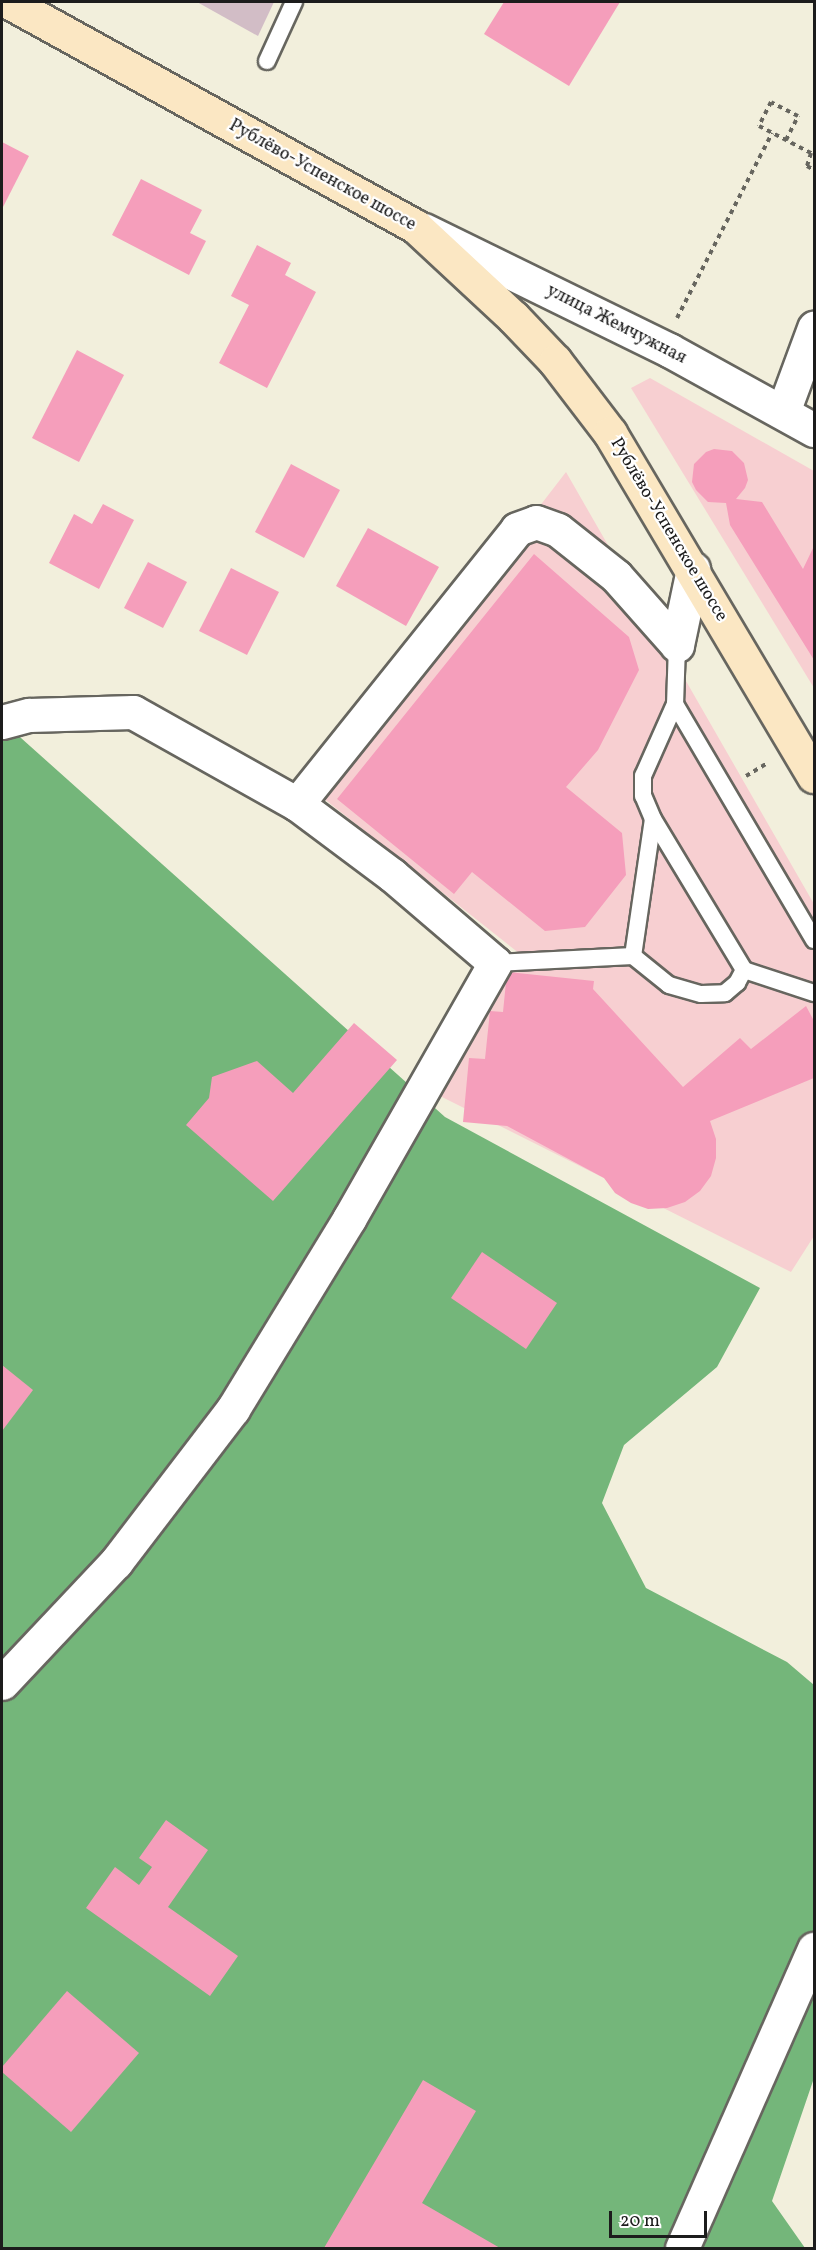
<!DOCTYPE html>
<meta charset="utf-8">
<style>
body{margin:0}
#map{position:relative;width:816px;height:2250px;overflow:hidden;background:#f2efdc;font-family:Vollkorn,serif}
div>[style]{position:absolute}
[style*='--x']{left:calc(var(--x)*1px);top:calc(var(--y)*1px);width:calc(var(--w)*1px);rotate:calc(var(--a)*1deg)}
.built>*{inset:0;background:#f7cfd1}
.industrial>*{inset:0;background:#d2bdc6}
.forest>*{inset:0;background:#74b67a}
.building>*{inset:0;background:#f59ebb}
.path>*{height:4px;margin-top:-2px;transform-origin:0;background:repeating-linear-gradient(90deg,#67665f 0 4.5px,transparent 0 9px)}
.roads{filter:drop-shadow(2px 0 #67665f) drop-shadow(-2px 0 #67665f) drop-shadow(0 2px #67665f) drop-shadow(0 -2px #67665f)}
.lane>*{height:16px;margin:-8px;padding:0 8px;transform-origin:8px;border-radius:8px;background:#fff}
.street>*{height:33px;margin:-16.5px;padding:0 16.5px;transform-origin:16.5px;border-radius:16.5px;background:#fff}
.secondary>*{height:33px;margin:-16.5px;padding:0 16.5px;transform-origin:16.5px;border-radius:16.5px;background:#fbe7c3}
span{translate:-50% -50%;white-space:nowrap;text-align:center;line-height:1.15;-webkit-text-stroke:4.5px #fff;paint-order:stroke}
.street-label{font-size:18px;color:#1c1c1c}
.frame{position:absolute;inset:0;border:3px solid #1c1c1c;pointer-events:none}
.scale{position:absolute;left:609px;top:2211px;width:98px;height:27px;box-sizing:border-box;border:3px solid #1c1c1c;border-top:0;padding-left:8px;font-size:18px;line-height:21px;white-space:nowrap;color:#1c1c1c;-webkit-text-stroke:4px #fff;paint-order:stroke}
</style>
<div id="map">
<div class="built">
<div style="clip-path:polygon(650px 378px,814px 471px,814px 688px,631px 388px)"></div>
<div style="clip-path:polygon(566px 472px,814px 904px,814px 1236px,791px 1272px,428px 1090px,520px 954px,318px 794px)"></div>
</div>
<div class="industrial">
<div style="clip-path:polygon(197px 2px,274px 2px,258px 36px)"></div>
</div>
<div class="forest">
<div style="clip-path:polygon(2px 721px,445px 1117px,760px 1288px,717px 1367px,624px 1445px,602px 1503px,646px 1588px,787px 1662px,814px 1685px,814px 2078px,772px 2201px,805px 2248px,2px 2248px)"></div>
</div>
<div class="building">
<div style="clip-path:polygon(504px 2px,620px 2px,569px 86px,484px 34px)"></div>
<div style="clip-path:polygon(2px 142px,29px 156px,2px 209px)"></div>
<div style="clip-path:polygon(141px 179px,202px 210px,190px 233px,206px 241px,189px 275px,112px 235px)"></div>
<div style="clip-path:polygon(257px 245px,291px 263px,285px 275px,316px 292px,267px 388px,219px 363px,249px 305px,231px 296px)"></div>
<div style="clip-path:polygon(77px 350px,124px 375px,79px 462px,32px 438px)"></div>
<div style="clip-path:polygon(714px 449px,732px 451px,744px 463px,748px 480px,745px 488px,736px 499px,762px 502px,803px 569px,814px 546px,814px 660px,730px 525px,726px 503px,708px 502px,696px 490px,692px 482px,694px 464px,706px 452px)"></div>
<div style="clip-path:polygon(291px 464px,340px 490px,304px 558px,255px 532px)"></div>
<div style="clip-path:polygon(103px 504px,134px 520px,99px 589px,49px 563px,74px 514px,92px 524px)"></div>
<div style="clip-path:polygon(368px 528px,439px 567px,406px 626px,336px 586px)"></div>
<div style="clip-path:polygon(534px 554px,629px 637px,639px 670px,598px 750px,566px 787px,622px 833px,626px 875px,585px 927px,545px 931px,472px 872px,454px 894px,337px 799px)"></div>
<div style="clip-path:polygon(148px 562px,187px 582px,163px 628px,124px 608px)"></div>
<div style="clip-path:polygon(231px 568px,279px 592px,247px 655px,199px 631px)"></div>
<div style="clip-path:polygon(507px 972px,594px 981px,593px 989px,683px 1087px,740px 1038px,751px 1049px,806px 1006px,814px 1021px,814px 1078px,710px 1121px,716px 1139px,716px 1158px,711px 1176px,700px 1191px,685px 1202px,667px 1208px,648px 1209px,631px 1203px,615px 1193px,604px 1178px,507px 1126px,463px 1122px,469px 1058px,485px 1059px,490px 1011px,503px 1012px)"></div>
<div style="clip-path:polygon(354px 1023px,397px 1060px,273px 1201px,186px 1125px,209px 1098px,212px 1077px,257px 1061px,293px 1093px)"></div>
<div style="clip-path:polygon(482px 1252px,557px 1303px,526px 1349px,451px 1298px)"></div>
<div style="clip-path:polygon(2px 1365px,33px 1390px,2px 1431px)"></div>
<div style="clip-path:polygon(166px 1820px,208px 1850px,168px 1907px,238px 1956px,210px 1996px,86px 1908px,115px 1867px,139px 1885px,152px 1867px,139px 1858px)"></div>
<div style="clip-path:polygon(67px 1991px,139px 2053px,71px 2132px,2px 2072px,2px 2067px)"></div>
<div style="clip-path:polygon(423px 2080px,476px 2111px,422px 2203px,500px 2248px,324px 2248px)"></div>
</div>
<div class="path">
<div style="--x:786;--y:140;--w:27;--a:-63"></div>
<div style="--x:798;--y:116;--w:30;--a:-153"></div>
<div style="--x:771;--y:102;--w:27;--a:117"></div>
<div style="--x:759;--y:126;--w:59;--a:27.4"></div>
<div style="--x:811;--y:153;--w:14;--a:107"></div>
<div style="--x:807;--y:166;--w:8;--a:30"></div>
<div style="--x:677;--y:318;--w:208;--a:-62.8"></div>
<div style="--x:746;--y:776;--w:26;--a:-31"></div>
</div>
<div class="roads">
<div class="lane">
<div style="--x:267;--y:61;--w:65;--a:-65.4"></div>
<div style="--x:677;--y:645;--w:59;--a:91.9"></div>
<div style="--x:675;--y:704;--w:274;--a:59.5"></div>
<div style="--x:653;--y:819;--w:176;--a:58.9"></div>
<div style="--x:633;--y:956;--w:138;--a:-81.7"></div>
<div style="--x:653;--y:819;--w:25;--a:-113"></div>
<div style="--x:643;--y:796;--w:20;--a:-90"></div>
<div style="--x:643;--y:776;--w:79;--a:-66"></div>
<div style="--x:495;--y:963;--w:138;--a:-2.9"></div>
<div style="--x:633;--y:956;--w:46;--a:38.9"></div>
<div style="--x:669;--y:985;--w:33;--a:16"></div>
<div style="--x:701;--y:994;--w:24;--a:-2"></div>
<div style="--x:725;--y:993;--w:16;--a:-40"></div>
<div style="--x:737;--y:983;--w:15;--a:-62"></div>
<div style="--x:744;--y:970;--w:74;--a:18.2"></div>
</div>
<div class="street">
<div style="--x:424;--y:230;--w:273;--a:26.1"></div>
<div style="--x:669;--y:350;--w:166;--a:28.9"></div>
<div style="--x:783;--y:412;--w:90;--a:-69.7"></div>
<div style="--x:677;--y:645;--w:78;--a:-78.1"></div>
<div style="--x:2;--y:722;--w:28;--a:-15"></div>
<div style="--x:29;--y:715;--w:104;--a:-1.7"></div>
<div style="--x:133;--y:712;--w:188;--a:29.3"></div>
<div style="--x:297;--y:804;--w:119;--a:36.8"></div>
<div style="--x:392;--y:875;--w:135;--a:40.5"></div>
<div style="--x:495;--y:963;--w:295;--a:119.7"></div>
<div style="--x:349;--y:1219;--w:223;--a:121.4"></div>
<div style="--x:233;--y:1409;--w:193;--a:127.4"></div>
<div style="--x:116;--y:1562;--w:166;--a:133.3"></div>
<div style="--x:297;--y:804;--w:352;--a:-51.3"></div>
<div style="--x:517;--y:529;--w:20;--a:-20"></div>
<div style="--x:536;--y:522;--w:23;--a:20"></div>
<div style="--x:558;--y:530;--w:74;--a:38.4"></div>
<div style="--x:616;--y:576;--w:92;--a:48.5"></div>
<div style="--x:682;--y:2248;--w:327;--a:-66.2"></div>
</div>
<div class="secondary">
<div style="--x:9;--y:2;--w:464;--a:28.9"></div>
<div style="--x:415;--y:226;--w:134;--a:42.9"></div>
<div style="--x:513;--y:317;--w:61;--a:46.3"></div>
<div style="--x:555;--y:361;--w:91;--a:52.6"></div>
<div style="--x:610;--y:433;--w:399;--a:59.3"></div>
</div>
</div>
<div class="street-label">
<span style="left:322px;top:176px;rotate:29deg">Рублёво-Успенское шоссе</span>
<span style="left:616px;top:325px;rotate:27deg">улица Жемчужная</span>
<span style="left:668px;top:530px;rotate:59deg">Рублёво-Успенское шоссе</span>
</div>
<div class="frame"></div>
<div class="scale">20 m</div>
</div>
